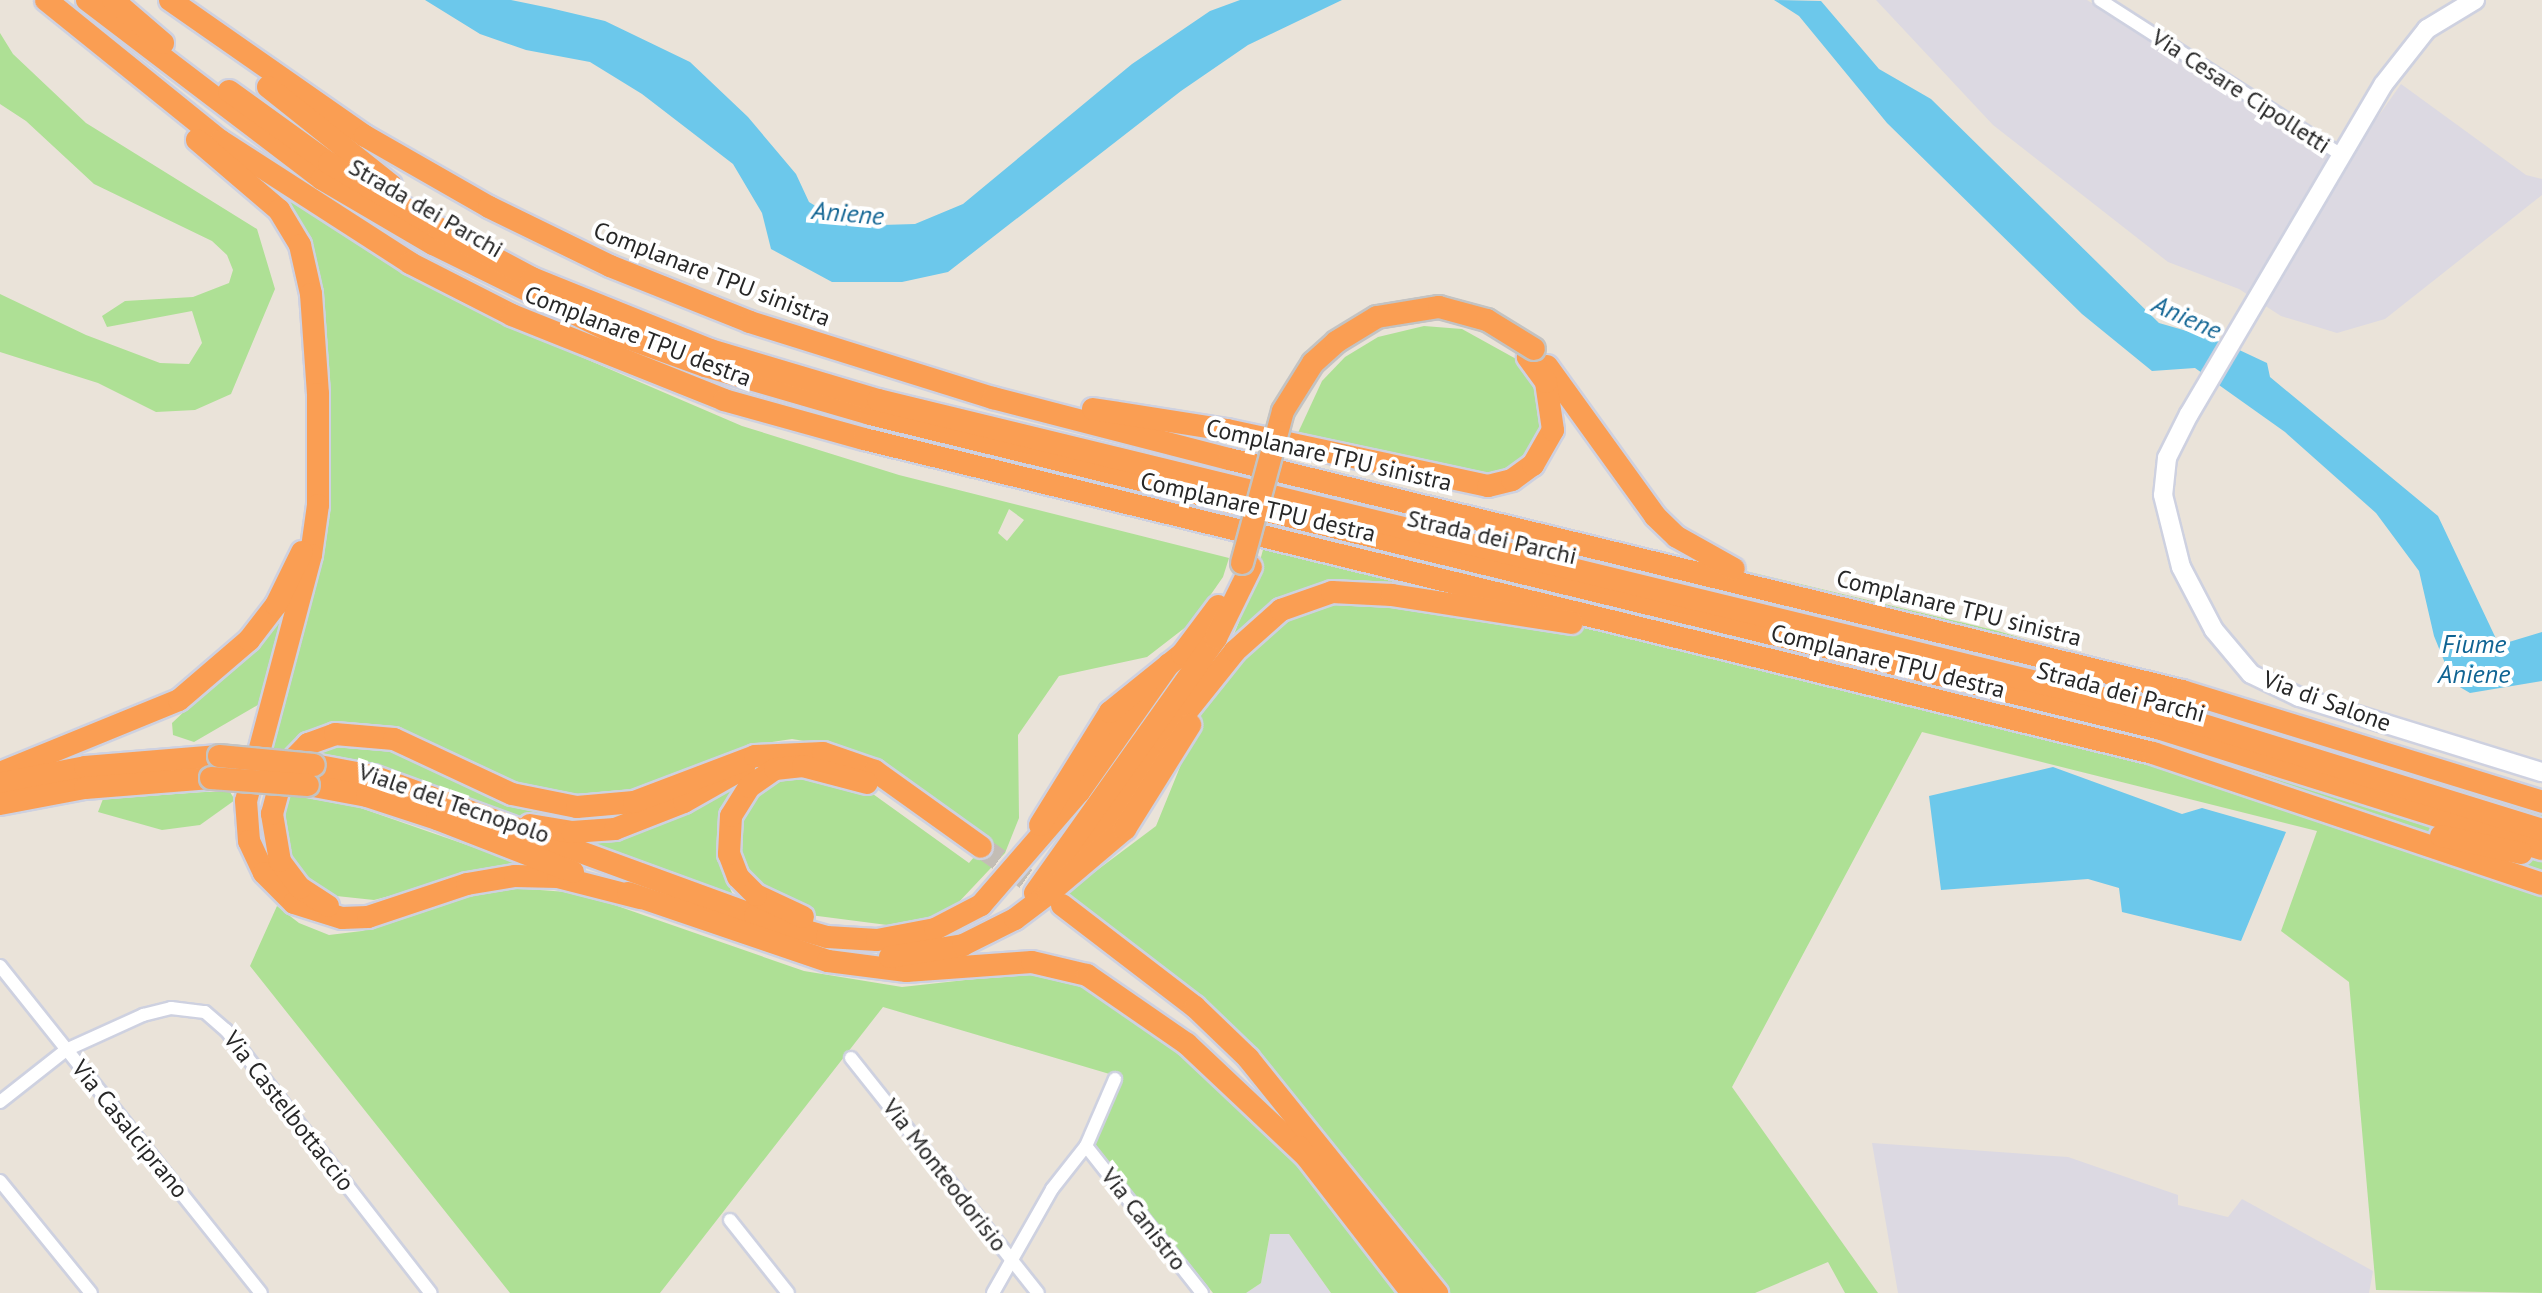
<!DOCTYPE html>
<style>
body{margin:0}
#map{position:relative;width:2542px;height:1293px;overflow:hidden;background:#eae3d9;font-family:"PT Sans",sans-serif}
div>[style]{position:absolute}
[style*='--x']{left:calc(var(--x)*1px);top:calc(var(--y)*1px);width:calc(var(--w)*1px);rotate:calc(var(--a)*1deg)}
.industrial>*{inset:0;background:#dcd9e2}
.green>*{inset:0;background:#aee095}
.water>*{inset:0;background:#6cc8eb}
.highway-tunnel>*{height:22px;margin-top:-11px;transform-origin:0;background:repeating-linear-gradient(90deg,#c3bdb5 0 22px,transparent 0 33px)}
.roads{filter:drop-shadow(2px 0 #ced1e0) drop-shadow(-2px 0 #ced1e0) drop-shadow(0 2px #ced1e0) drop-shadow(0 -2px #ced1e0)}
.street>*{height:12px;margin:-6px;padding:0 6px;transform-origin:6px;border-radius:6px;background:#fff}
.secondary>*{height:18px;margin:-9px;padding:0 9px;transform-origin:9px;border-radius:9px;background:#fff}
.highway>*{height:22px;margin:-11px;padding:0 11px;transform-origin:11px;border-radius:11px;background:#fa9e53}
.bridges{filter:drop-shadow(2px 0 #c3c3c3) drop-shadow(-2px 0 #c3c3c3) drop-shadow(0 2px #c3c3c3) drop-shadow(0 -2px #c3c3c3)}
.highway-bridge>*{height:22px;margin:-11px;padding:0 11px;transform-origin:11px;border-radius:11px;background:#fa9e53}
span{translate:-50% -50%;white-space:nowrap;text-align:center;line-height:1.15;-webkit-text-stroke:8px #fff;paint-order:stroke}
.street-label{font-size:24px;color:#272727}
.water-label{font-size:26px;color:#106493;font-style:italic}
</style>
<div id="map">
<div class="industrial">
<div style="clip-path:polygon(1876px 0,2087px 0,2344px 165px,2401px 84px,2526px 175px,2542px 179px,2542px 195px,2385px 319px,2337px 333px,2281px 316px,2239px 289px,2168px 262px,1993px 125px)"></div>
<div style="clip-path:polygon(1872px 1143px,2068px 1157px,2178px 1195px,2178px 1205px,2228px 1217px,2242px 1199px,2373px 1271px,2369px 1293px,1898px 1293px)"></div>
<div style="clip-path:polygon(1270px 1234px,1289px 1234px,1331px 1293px,1246px 1293px,1261px 1283px)"></div>
</div>
<div class="green">
<div style="clip-path:polygon(0 33px,13px 54px,86px 123px,257px 229px,275px 289px,231px 394px,195px 410px,156px 412px,98px 383px,0 352px,0 294px,86px 335px,160px 363px,189px 364px,202px 343px,192px 311px,107px 327px,102px 316px,125px 301px,193px 297px,229px 283px,233px 270px,227px 255px,212px 241px,94px 184px,26px 121px,0 104px)"></div>
<div style="clip-path:polygon(evenodd,277px 191px,381px 258px,507px 325px,742px 426px,899px 475px,1229px 558px,1223px 577px,1191px 623px,1147px 657px,1059px 676px,1018px 735px,1019px 818px,1005px 853px,957px 904px,926px 920px,895px 926px,810px 915px,750px 880px,735px 841px,746px 801px,785px 774px,866px 789px,969px 863px,986px 843px,875px 761px,847px 748px,792px 739px,758px 744px,628px 794px,592px 800px,517px 789px,373px 726px,336px 725px,304px 735px,288px 751px,263px 749px,324px 545px,326px 518px,299px 224px,277px 191px,1009px 509px,1024px 520px,1007px 541px,998px 533px,1009px 509px)"></div>
<div style="clip-path:polygon(1424px 326px,1462px 329px,1518px 360px,1540px 392px,1546px 422px,1532px 456px,1497px 477px,1297px 435px,1322px 381px,1345px 357px,1378px 337px)"></div>
<div style="clip-path:polygon(1287px 462px,1998px 631px,2542px 792px,2542px 1293px,2376px 1290px,2349px 982px,2281px 931px,2317px 831px,1922px 732px,1732px 1087px,1878px 1293px,1845px 1293px,1828px 1262px,1755px 1293px,1444px 1293px,1253px 1053px,1064px 895px,1156px 826px,1252px 590px)"></div>
<div style="clip-path:polygon(302px 577px,263px 702px,194px 742px,173px 735px,172px 723px,256px 644px)"></div>
<div style="clip-path:polygon(335px 743px,386px 748px,536px 811px,574px 817px,633px 810px,611px 823px,539px 822px,313px 754px)"></div>
<div style="clip-path:polygon(747px 776px,718px 836px,719px 864px,733px 895px,580px 843px,622px 838px)"></div>
<div style="clip-path:polygon(205px 792px,230px 792px,235px 800px,200px 825px,162px 830px,98px 812px,103px 799px)"></div>
<div style="clip-path:polygon(281px 793px,352px 805px,530px 867px,475px 874px,374px 900px,327px 895px,304px 880px,283px 850px)"></div>
<div style="clip-path:polygon(513px 888px,580px 893px,804px 971px,902px 987px,1029px 973px,1084px 984px,1125px 1008px,1244px 1103px,1325px 1194px,1396px 1293px,1331px 1293px,1289px 1234px,1270px 1234px,1261px 1283px,1246px 1293px,1213px 1293px,1093px 1143px,1123px 1078px,883px 1007px,660px 1293px,510px 1293px,250px 966px,277px 906px,299px 923px,329px 935px,362px 931px,483px 892px)"></div>
</div>
<div class="water">
<div style="clip-path:polygon(425px 0,511px 0,550px 8px,605px 21px,690px 62px,748px 117px,796px 174px,809px 202px,848px 226px,915px 224px,963px 204px,1132px 64px,1210px 11px,1240px 0,1342px 0,1248px 45px,1181px 91px,948px 272px,902px 282px,832px 282px,771px 249px,762px 213px,733px 164px,642px 94px,590px 62px,526px 50px,480px 34px)"></div>
<div style="clip-path:polygon(1774px 0,1821px 1px,1879px 69px,1931px 99px,2159px 323px,2218px 340px,2267px 363px,2270px 377px,2438px 516px,2499px 645px,2542px 632px,2542px 681px,2470px 693px,2453px 683px,2434px 636px,2419px 571px,2376px 513px,2285px 432px,2195px 368px,2152px 371px,2082px 314px,1887px 123px,1799px 16px)"></div>
<div style="clip-path:polygon(2053px 767px,2182px 814px,2202px 808px,2286px 832px,2241px 941px,2122px 912px,2119px 888px,2088px 879px,1941px 890px,1929px 796px)"></div>
</div>
<div class="highway-tunnel">
<div style="--x:981;--y:847;--w:87;--a:35.2"></div>
</div>
<div class="roads">
<div class="street">
<div style="--x:2100;--y:0;--w:287;--a:32.7"></div>
<div style="--x:0;--y:966;--w:418;--a:51.4"></div>
<div style="--x:851;--y:1058;--w:300;--a:51.5"></div>
<div style="--x:0;--y:1102;--w:84;--a:-38.2"></div>
<div style="--x:66;--y:1050;--w:85;--a:-24.4"></div>
<div style="--x:143;--y:1015;--w:29;--a:-14"></div>
<div style="--x:171;--y:1008;--w:34;--a:7"></div>
<div style="--x:205;--y:1012;--w:28;--a:41"></div>
<div style="--x:226;--y:1030;--w:333;--a:52.1"></div>
<div style="--x:1086;--y:1146;--w:187;--a:51.7"></div>
<div style="--x:0;--y:1181;--w:144;--a:50.9"></div>
<div style="--x:730;--y:1220;--w:93;--a:51.5"></div>
<div style="--x:993;--y:1293;--w:120;--a:-60.4"></div>
<div style="--x:1052;--y:1189;--w:55;--a:-51.7"></div>
<div style="--x:1086;--y:1146;--w:73;--a:-66.6"></div>
</div>
<div class="secondary">
<div style="--x:2475;--y:0;--w:56;--a:148.9"></div>
<div style="--x:2427;--y:29;--w:71;--a:128.2"></div>
<div style="--x:2383;--y:85;--w:382;--a:120.5"></div>
<div style="--x:2189;--y:414;--w:49;--a:116.6"></div>
<div style="--x:2167;--y:458;--w:37;--a:96"></div>
<div style="--x:2163;--y:495;--w:74;--a:76"></div>
<div style="--x:2181;--y:567;--w:71;--a:62.4"></div>
<div style="--x:2214;--y:630;--w:57;--a:49.9"></div>
<div style="--x:2251;--y:674;--w:53;--a:25.6"></div>
<div style="--x:2299;--y:697;--w:254;--a:17.2"></div>
</div>
<div class="highway">
<div style="--x:46;--y:0;--w:225;--a:38.9"></div>
<div style="--x:221;--y:141;--w:225;--a:32.8"></div>
<div style="--x:410;--y:263;--w:114;--a:27"></div>
<div style="--x:512;--y:315;--w:228;--a:21.8"></div>
<div style="--x:724;--y:400;--w:145;--a:15.6"></div>
<div style="--x:864;--y:439;--w:1327;--a:13.69"></div>
<div style="--x:2153;--y:753;--w:410;--a:18.6"></div>
<div style="--x:87;--y:0;--w:295;--a:37.3"></div>
<div style="--x:322;--y:179;--w:129;--a:30.4"></div>
<div style="--x:433;--y:244;--w:204;--a:26.2"></div>
<div style="--x:616;--y:334;--w:95;--a:19.8"></div>
<div style="--x:705;--y:366;--w:172;--a:16.2"></div>
<div style="--x:870;--y:414;--w:1329;--a:13.71"></div>
<div style="--x:2161;--y:729;--w:399;--a:17.5"></div>
<div style="--x:113;--y:0;--w:66;--a:40.7"></div>
<div style="--x:170;--y:0;--w:238;--a:34.9"></div>
<div style="--x:365;--y:136;--w:143;--a:29.8"></div>
<div style="--x:489;--y:207;--w:135;--a:26"></div>
<div style="--x:610;--y:266;--w:151;--a:21.8"></div>
<div style="--x:750;--y:322;--w:255;--a:17.4"></div>
<div style="--x:993;--y:398;--w:244;--a:14.5"></div>
<div style="--x:1229;--y:459;--w:981;--a:13.68"></div>
<div style="--x:2182;--y:691;--w:377;--a:17.1"></div>
<div style="--x:268;--y:87;--w:157;--a:38.5"></div>
<div style="--x:229;--y:91;--w:123;--a:35.8"></div>
<div style="--x:329;--y:163;--w:127;--a:30.8"></div>
<div style="--x:438;--y:228;--w:106;--a:28"></div>
<div style="--x:532;--y:278;--w:192;--a:22"></div>
<div style="--x:710;--y:350;--w:175;--a:16.6"></div>
<div style="--x:878;--y:400;--w:1328;--a:13.68"></div>
<div style="--x:2168;--y:714;--w:392;--a:17.2"></div>
<div style="--x:197;--y:140;--w:108;--a:40.5"></div>
<div style="--x:279;--y:210;--w:41;--a:59"></div>
<div style="--x:300;--y:245;--w:50;--a:77.3"></div>
<div style="--x:311;--y:294;--w:100;--a:86"></div>
<div style="--x:318;--y:394;--w:111;--a:90"></div>
<div style="--x:318;--y:505;--w:50;--a:98"></div>
<div style="--x:311;--y:555;--w:254;--a:104.8"></div>
<div style="--x:246;--y:801;--w:40;--a:85.7"></div>
<div style="--x:249;--y:841;--w:35;--a:65"></div>
<div style="--x:264;--y:873;--w:42;--a:45"></div>
<div style="--x:294;--y:903;--w:50;--a:17.4"></div>
<div style="--x:342;--y:918;--w:26;--a:-2"></div>
<div style="--x:368;--y:917;--w:104;--a:-18.4"></div>
<div style="--x:467;--y:884;--w:49;--a:-9.5"></div>
<div style="--x:515;--y:876;--w:43;--a:1.3"></div>
<div style="--x:558;--y:877;--w:85;--a:14.4"></div>
<div style="--x:1547;--y:366;--w:185;--a:54.2"></div>
<div style="--x:1655;--y:516;--w:30;--a:44"></div>
<div style="--x:1677;--y:537;--w:65;--a:29.3"></div>
<div style="--x:1093;--y:409;--w:136;--a:8.9"></div>
<div style="--x:1227;--y:430;--w:267;--a:12.1"></div>
<div style="--x:1488;--y:486;--w:25;--a:-14"></div>
<div style="--x:1512;--y:480;--w:26;--a:-36"></div>
<div style="--x:1533;--y:465;--w:40;--a:-60.3"></div>
<div style="--x:1553;--y:430;--w:49;--a:-98.3"></div>
<div style="--x:1546;--y:382;--w:31;--a:-126"></div>
<div style="--x:314;--y:765;--w:60;--a:10.6"></div>
<div style="--x:373;--y:776;--w:407;--a:20.1"></div>
<div style="--x:755;--y:916;--w:75;--a:16.3"></div>
<div style="--x:827;--y:937;--w:50;--a:3.4"></div>
<div style="--x:877;--y:940;--w:59;--a:-10.7"></div>
<div style="--x:935;--y:929;--w:52;--a:-27.6"></div>
<div style="--x:981;--y:905;--w:150;--a:-49.1"></div>
<div style="--x:1079;--y:792;--w:156;--a:-54.9"></div>
<div style="--x:0;--y:773;--w:193;--a:-22.2"></div>
<div style="--x:179;--y:700;--w:92;--a:-40.6"></div>
<div style="--x:249;--y:640;--w:44;--a:-52.4"></div>
<div style="--x:276;--y:605;--w:59;--a:-63.9"></div>
<div style="--x:3;--y:783;--w:84;--a:-11"></div>
<div style="--x:85;--y:767;--w:134;--a:-4.7"></div>
<div style="--x:308;--y:785;--w:60;--a:10.6"></div>
<div style="--x:367;--y:796;--w:74;--a:18.2"></div>
<div style="--x:437;--y:819;--w:146;--a:21.3"></div>
<div style="--x:0;--y:804;--w:86;--a:-10.7"></div>
<div style="--x:85;--y:788;--w:126;--a:-4.5"></div>
<div style="--x:530;--y:825;--w:43;--a:9.5"></div>
<div style="--x:572;--y:832;--w:43;--a:-4"></div>
<div style="--x:615;--y:829;--w:74;--a:-21.4"></div>
<div style="--x:684;--y:802;--w:69;--a:-29.5"></div>
<div style="--x:1040;--y:825;--w:133;--a:-58.2"></div>
<div style="--x:1110;--y:712;--w:92;--a:-38.9"></div>
<div style="--x:1182;--y:654;--w:60;--a:-53.1"></div>
<div style="--x:2441;--y:836;--w:82;--a:12"></div>
<div style="--x:1072;--y:873;--w:160;--a:-55.4"></div>
<div style="--x:1163;--y:741;--w:115;--a:-51.3"></div>
<div style="--x:1235;--y:651;--w:62;--a:-41.7"></div>
<div style="--x:1281;--y:610;--w:54;--a:-19.4"></div>
<div style="--x:1332;--y:592;--w:60;--a:2.9"></div>
<div style="--x:1392;--y:595;--w:182;--a:8.8"></div>
<div style="--x:628;--y:893;--w:211;--a:18.8"></div>
<div style="--x:828;--y:961;--w:79;--a:7.3"></div>
<div style="--x:906;--y:971;--w:126;--a:-4.1"></div>
<div style="--x:1032;--y:962;--w:57;--a:13.3"></div>
<div style="--x:1087;--y:975;--w:121;--a:34.6"></div>
<div style="--x:1187;--y:1044;--w:168;--a:43.3"></div>
<div style="--x:1035;--y:893;--w:313;--a:-54.6"></div>
<div style="--x:1216;--y:638;--w:79;--a:-63.8"></div>
<div style="--x:1062;--y:905;--w:168;--a:37.5"></div>
<div style="--x:1195;--y:1007;--w:74;--a:43.9"></div>
<div style="--x:1248;--y:1058;--w:302;--a:51.2"></div>
<div style="--x:328;--y:906;--w:33;--a:-147"></div>
<div style="--x:300;--y:888;--w:34;--a:-127"></div>
<div style="--x:280;--y:861;--w:48;--a:-99.7"></div>
<div style="--x:272;--y:814;--w:47;--a:-75.1"></div>
<div style="--x:284;--y:769;--w:35;--a:-46"></div>
<div style="--x:308;--y:744;--w:29;--a:-20"></div>
<div style="--x:335;--y:734;--w:59;--a:4.8"></div>
<div style="--x:394;--y:739;--w:130;--a:25"></div>
<div style="--x:512;--y:794;--w:66;--a:11.3"></div>
<div style="--x:577;--y:807;--w:57;--a:-5"></div>
<div style="--x:634;--y:802;--w:129;--a:-20.8"></div>
<div style="--x:755;--y:756;--w:68;--a:-2.5"></div>
<div style="--x:823;--y:753;--w:55;--a:19.1"></div>
<div style="--x:875;--y:771;--w:130;--a:35.6"></div>
<div style="--x:803;--y:917;--w:52;--a:-154.9"></div>
<div style="--x:756;--y:895;--w:25;--a:-135"></div>
<div style="--x:738;--y:877;--w:25;--a:-111"></div>
<div style="--x:729;--y:854;--w:38;--a:-87"></div>
<div style="--x:731;--y:816;--w:34;--a:-58"></div>
<div style="--x:749;--y:787;--w:32;--a:-35"></div>
<div style="--x:775;--y:769;--w:28;--a:-6"></div>
<div style="--x:803;--y:766;--w:66;--a:14.9"></div>
<div style="--x:890;--y:957;--w:74;--a:-9.3"></div>
<div style="--x:963;--y:945;--w:58;--a:-26.6"></div>
<div style="--x:1015;--y:919;--w:41;--a:-37.1"></div>
<div style="--x:1048;--y:894;--w:101;--a:-40.2"></div>
<div style="--x:1125;--y:829;--w:123;--a:-58"></div>
<div style="--x:1299;--y:1147;--w:185;--a:52.3"></div>
</div>
</div>
<div class="bridges">
<div class="highway-bridge">
<div style="--x:1242;--y:563;--w:157;--a:-74.9"></div>
<div style="--x:1283;--y:411;--w:57;--a:-58"></div>
<div style="--x:1313;--y:363;--w:31;--a:-42"></div>
<div style="--x:1336;--y:342;--w:48;--a:-31.4"></div>
<div style="--x:1377;--y:317;--w:63;--a:-9.2"></div>
<div style="--x:1439;--y:307;--w:50;--a:15.2"></div>
<div style="--x:1487;--y:320;--w:55;--a:31.7"></div>
<div style="--x:219;--y:756;--w:95;--a:5.4"></div>
<div style="--x:211;--y:778;--w:97;--a:4.1"></div>
</div>
</div>
<div class="street-label">
<span style="left:2241px;top:91px;rotate:33deg">Via Cesare Cipolletti</span>
<span style="left:426px;top:208px;rotate:30deg">Strada dei Parchi</span>
<span style="left:712px;top:274px;rotate:21deg">Complanare TPU sinistra</span>
<span style="left:638px;top:336px;rotate:21deg">Complanare TPU destra</span>
<span style="left:1329px;top:455px;rotate:13deg">Complanare TPU sinistra</span>
<span style="left:1258px;top:507px;rotate:13deg">Complanare TPU destra</span>
<span style="left:1492px;top:537px;rotate:13deg">Strada dei Parchi</span>
<span style="left:1959px;top:608px;rotate:14deg">Complanare TPU sinistra</span>
<span style="left:1888px;top:661px;rotate:14deg">Complanare TPU destra</span>
<span style="left:2121px;top:692px;rotate:15deg">Strada dei Parchi</span>
<span style="left:2327px;top:701px;rotate:20deg">Via di Salone</span>
<span style="left:454px;top:803px;rotate:19deg">Viale del Tecnopolo</span>
<span style="left:289px;top:1111px;rotate:52deg">Via Castelbottaccio</span>
<span style="left:130px;top:1129px;rotate:51deg">Via Casalciprano</span>
<span style="left:945px;top:1175px;rotate:52deg">Via Monteodorisio</span>
<span style="left:1144px;top:1219px;rotate:52deg">Via Canistro</span>
</div>
<div class="water-label">
<span style="left:848px;top:213px;rotate:5deg">Aniene</span>
<span style="left:2187px;top:317px;rotate:24deg">Aniene</span>
<span style="left:2474px;top:659px">Fiume<br>Aniene</span>
</div>
</div>
